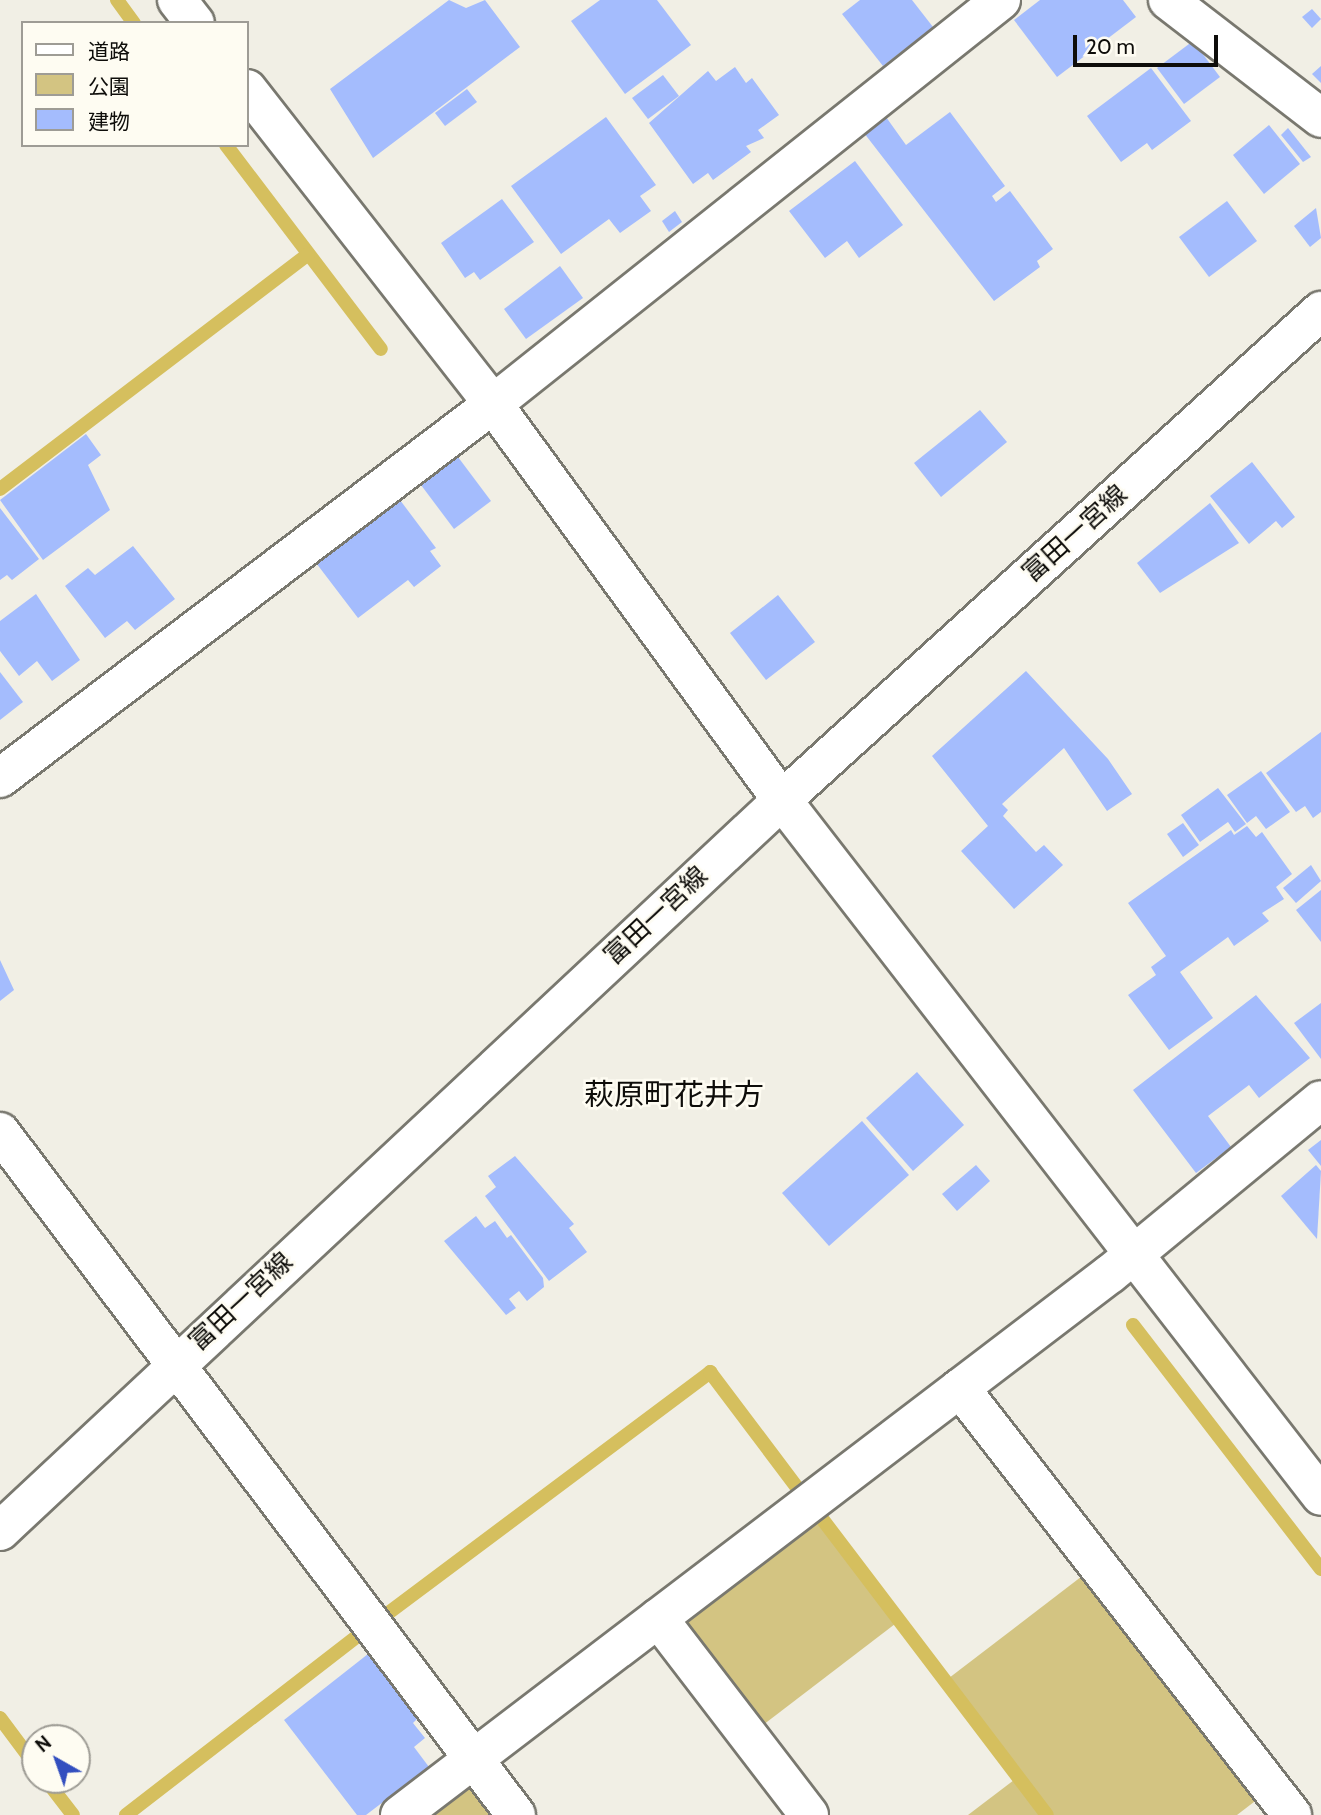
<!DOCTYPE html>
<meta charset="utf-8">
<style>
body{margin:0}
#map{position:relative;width:1321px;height:1815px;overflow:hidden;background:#f1efe5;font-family:Cabin,"Noto Sans JP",sans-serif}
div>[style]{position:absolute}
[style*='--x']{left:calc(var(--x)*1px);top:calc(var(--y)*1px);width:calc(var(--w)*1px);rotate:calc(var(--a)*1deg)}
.green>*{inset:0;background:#d3c482}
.stream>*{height:14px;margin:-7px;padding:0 7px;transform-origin:7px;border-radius:7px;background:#d5bf5e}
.building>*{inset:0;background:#a4bcfd}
.roads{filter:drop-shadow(2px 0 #79786f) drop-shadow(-2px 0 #79786f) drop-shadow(0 2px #79786f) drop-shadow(0 -2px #79786f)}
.street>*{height:38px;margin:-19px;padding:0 19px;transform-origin:19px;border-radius:19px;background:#fff}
.secondary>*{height:38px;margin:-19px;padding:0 19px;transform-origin:19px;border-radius:19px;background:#fff}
span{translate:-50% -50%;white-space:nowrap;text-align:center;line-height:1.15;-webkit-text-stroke:5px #fefcf2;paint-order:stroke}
.street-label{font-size:26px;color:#0e0d0a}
.quarter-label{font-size:30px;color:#0e0d0a}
.legend{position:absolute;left:21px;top:21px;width:228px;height:126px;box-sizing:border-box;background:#fefcf2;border:2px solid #9e9c95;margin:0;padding:9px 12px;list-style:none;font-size:21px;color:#0e0d0a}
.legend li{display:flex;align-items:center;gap:14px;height:35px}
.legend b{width:35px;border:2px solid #9e9c95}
.north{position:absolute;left:21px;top:1724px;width:70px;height:70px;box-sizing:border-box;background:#fefcf2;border:2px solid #9e9c95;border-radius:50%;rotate:320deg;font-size:19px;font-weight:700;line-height:28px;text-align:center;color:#0e0d0a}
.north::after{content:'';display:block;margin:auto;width:24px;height:32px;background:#324ebf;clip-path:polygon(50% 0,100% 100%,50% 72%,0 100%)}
.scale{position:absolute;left:1073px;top:35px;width:145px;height:32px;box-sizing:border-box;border:4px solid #0e0d0a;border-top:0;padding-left:9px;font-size:21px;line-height:24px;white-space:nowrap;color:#0e0d0a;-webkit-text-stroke:5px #fefcf2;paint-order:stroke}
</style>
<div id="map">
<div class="green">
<div style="clip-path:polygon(817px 1520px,895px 1624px,759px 1728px,679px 1624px)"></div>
<div style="clip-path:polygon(1090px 1570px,1263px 1795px,1237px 1815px,1053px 1815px,949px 1678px)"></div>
<div style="clip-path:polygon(1014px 1780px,1041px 1815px,968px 1815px)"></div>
<div style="clip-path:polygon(470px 1782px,495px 1815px,426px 1815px)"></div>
</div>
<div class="stream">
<div style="--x:117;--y:0;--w:29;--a:54"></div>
<div style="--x:226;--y:145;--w:256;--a:52.8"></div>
<div style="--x:0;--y:489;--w:387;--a:-37.3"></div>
<div style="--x:1133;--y:1325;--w:308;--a:52.4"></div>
<div style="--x:823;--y:1520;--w:370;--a:52.8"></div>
<div style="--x:387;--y:1614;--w:404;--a:-36.8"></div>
<div style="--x:710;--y:1372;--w:148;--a:53"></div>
<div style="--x:0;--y:1718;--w:59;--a:53.3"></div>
<div style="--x:46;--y:1780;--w:44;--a:52.4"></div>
<div style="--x:126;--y:1815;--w:293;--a:-37.7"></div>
</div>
<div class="building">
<div style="clip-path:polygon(449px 0,466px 8px,485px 0,520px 47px,373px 158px,330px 89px)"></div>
<div style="clip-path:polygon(600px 0,657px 0,691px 45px,625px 94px,571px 21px)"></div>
<div style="clip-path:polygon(860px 0,912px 0,933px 27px,883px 66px,842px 14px)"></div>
<div style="clip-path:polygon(1040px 0,1123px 0,1136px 17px,1057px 77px,1014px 20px)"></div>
<div style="clip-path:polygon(1312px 9px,1321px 19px,1312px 28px,1302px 17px)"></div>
<div style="clip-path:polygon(1193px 41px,1220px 77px,1184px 104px,1157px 68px)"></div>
<div style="clip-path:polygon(1321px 66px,1321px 83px,1312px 74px)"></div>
<div style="clip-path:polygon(735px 67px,746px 83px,752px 78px,779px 115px,758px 130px,764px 138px,746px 146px,751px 152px,713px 180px,708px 173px,693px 184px,649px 123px,708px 71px,716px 81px)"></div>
<div style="clip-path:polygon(1151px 68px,1191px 121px,1152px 150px,1147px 143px,1121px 162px,1087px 116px)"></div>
<div style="clip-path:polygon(663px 75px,679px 96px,648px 119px,632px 98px)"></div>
<div style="clip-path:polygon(467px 89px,477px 102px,445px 126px,435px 113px)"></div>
<div style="clip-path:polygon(950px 112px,1005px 186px,992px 196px,996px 202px,1010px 191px,1053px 249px,1037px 261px,1040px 267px,994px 301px,864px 133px,886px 117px,906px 145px)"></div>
<div style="clip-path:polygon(606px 117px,656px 185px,640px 196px,651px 211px,620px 233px,609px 219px,561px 254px,511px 186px)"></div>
<div style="clip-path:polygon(1269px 125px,1300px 164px,1264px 194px,1233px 155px)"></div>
<div style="clip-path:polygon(1288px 128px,1311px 157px,1303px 162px,1281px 135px)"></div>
<div style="clip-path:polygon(855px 161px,903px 225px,859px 258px,847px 241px,825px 258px,789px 211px)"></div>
<div style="clip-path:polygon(502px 199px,534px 242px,480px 280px,474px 272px,465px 278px,441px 243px)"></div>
<div style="clip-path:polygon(1227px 201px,1257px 241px,1209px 277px,1179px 237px)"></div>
<div style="clip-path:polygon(1316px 208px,1321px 238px,1310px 247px,1294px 226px)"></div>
<div style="clip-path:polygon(675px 211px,682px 222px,669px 232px,662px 221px)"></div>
<div style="clip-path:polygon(560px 266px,583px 298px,526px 339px,504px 309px)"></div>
<div style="clip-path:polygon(980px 410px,1007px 442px,941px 497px,914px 463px)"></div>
<div style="clip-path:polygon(86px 434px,101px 455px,88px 465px,110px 510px,43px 560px,0 500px)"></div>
<div style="clip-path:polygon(452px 449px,491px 501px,454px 529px,415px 477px)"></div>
<div style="clip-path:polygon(1252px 462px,1295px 517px,1282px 528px,1276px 521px,1249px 544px,1210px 496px)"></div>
<div style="clip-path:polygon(394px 492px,436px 548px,430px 551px,441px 566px,414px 587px,408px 580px,358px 618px,310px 555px)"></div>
<div style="clip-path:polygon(1210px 503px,1239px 543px,1160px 593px,1137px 563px)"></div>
<div style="clip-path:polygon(0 508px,39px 559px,12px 580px,7px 575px,0 580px)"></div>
<div style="clip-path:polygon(133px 546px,175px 599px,135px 630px,127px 621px,105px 638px,65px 586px,88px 568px,95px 575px)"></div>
<div style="clip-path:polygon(36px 594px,80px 660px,52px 681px,37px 661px,19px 676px,0 651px,0 621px)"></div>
<div style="clip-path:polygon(778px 595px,815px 642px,766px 680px,730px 633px)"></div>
<div style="clip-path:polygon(1026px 671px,1108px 759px,1132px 794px,1107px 811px,1064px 748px,1002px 804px,1008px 810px,1003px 816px,1036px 852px,1044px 845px,1063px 865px,1014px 909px,961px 851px,988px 826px,932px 756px)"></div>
<div style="clip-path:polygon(0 672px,23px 702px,0 720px)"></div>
<div style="clip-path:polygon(1321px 732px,1321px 812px,1313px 818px,1305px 806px,1296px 812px,1266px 773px)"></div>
<div style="clip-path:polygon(1261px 771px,1290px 812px,1266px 829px,1256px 816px,1247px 823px,1227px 795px)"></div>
<div style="clip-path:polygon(1218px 788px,1246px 824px,1235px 832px,1228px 822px,1200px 842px,1181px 815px)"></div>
<div style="clip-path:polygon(1183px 823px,1199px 845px,1183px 857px,1167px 834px)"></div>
<div style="clip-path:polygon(1247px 826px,1256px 837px,1262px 832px,1292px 874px,1276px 887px,1284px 899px,1262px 913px,1269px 921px,1234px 946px,1228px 937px,1180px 972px,1213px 1018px,1169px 1050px,1128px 995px,1156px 975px,1151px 967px,1166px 956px,1128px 903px,1231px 830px,1234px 835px)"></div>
<div style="clip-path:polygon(1311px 865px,1321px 881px,1296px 903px,1283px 888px)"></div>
<div style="clip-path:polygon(1321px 890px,1321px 942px,1296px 910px)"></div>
<div style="clip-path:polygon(0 960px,14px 990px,0 1001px)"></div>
<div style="clip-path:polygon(1256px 995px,1310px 1058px,1259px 1098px,1249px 1085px,1208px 1116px,1231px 1147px,1196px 1173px,1133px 1090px)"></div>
<div style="clip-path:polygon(1321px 1003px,1321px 1059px,1294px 1023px)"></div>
<div style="clip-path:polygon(917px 1072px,964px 1125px,913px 1171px,866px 1118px)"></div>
<div style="clip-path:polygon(862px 1121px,909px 1175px,829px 1246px,782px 1193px)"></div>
<div style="clip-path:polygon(1321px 1140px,1321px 1166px,1308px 1150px)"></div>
<div style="clip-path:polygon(515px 1156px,574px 1224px,569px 1228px,587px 1252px,549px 1281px,485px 1196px,496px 1187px,488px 1176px)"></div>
<div style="clip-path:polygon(976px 1165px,990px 1181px,957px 1211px,942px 1194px)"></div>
<div style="clip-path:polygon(1316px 1165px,1321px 1171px,1317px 1239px,1281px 1196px)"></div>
<div style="clip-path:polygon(476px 1216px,485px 1228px,495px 1221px,507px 1238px,511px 1235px,543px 1278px,544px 1287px,527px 1301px,519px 1291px,509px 1299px,516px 1308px,506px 1315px,444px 1241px)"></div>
<div style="clip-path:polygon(368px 1654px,417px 1719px,413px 1723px,425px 1738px,414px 1747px,429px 1767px,366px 1815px,357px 1815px,284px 1720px)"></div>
</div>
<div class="roads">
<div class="street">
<div style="--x:1168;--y:0;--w:193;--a:37.6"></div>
<div style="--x:0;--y:778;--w:619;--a:-37.18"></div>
<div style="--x:493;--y:404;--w:649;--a:-38.49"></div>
<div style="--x:0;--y:1132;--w:856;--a:52.93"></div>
<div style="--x:960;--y:1388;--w:541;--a:52.13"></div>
<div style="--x:658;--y:1618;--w:248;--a:52.5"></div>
<div style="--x:400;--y:1815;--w:893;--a:-37.31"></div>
<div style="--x:1110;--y:1274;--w:273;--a:-39.5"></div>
</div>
<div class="secondary">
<div style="--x:177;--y:0;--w:29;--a:52"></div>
<div style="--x:247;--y:89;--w:400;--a:52"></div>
<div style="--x:493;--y:404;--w:490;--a:53.9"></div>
<div style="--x:782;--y:800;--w:880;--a:52.24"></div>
<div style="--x:0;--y:1531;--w:1070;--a:-43.07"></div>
<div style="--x:782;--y:800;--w:728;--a:-42.22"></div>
</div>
</div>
<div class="street-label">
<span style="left:1075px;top:534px;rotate:-42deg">富田一宮線</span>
<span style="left:656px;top:916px;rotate:-43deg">富田一宮線</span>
<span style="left:241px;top:1302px;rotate:-43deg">富田一宮線</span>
</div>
<div class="quarter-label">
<span style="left:674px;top:1095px">萩原町花井方</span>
</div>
<ul class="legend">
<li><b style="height:9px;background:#fff"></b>道路</li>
<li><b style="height:19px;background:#d3c482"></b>公園</li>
<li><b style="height:19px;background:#a4bcfd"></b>建物</li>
</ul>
<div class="north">N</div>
<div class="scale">20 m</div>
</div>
